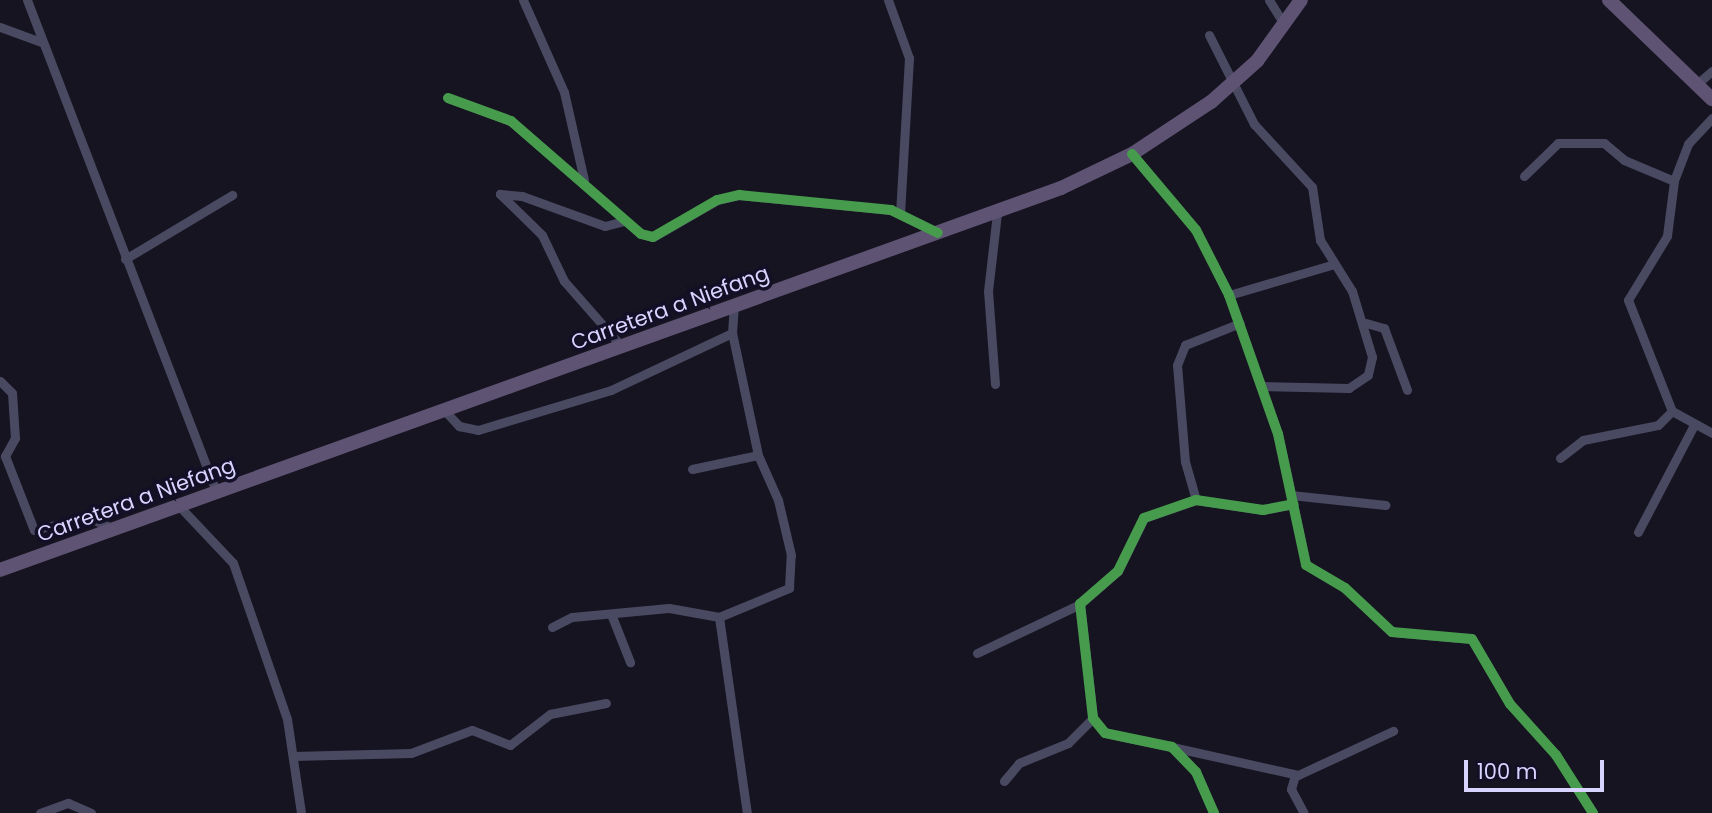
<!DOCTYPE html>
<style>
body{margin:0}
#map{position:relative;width:1712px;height:813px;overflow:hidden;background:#161421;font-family:Poppins,sans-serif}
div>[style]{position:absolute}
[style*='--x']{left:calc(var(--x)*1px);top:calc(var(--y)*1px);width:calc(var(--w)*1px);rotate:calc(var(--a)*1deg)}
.minor>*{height:9px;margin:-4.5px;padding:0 4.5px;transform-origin:4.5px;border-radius:4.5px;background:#4a4962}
.primary>*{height:14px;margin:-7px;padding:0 7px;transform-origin:7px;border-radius:7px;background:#5e5373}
.cycleway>*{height:10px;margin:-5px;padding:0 5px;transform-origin:5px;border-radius:5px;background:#469c4c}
span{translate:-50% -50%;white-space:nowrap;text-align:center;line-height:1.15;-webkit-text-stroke:7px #130f26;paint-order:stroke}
.street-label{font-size:21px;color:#d9d4ff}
.scale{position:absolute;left:1464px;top:760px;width:140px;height:32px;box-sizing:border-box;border:4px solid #d9d4ff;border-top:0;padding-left:9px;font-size:21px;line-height:24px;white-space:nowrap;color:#d9d4ff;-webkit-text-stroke:5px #130f26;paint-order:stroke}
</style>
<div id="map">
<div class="minor">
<div style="--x:27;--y:0;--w:529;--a:68.96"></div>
<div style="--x:523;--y:0;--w:101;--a:66"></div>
<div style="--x:564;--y:92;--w:90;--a:77.2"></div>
<div style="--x:888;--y:0;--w:62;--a:70.1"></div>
<div style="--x:909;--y:58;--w:155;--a:93.3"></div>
<div style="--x:1269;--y:0;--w:26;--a:58"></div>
<div style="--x:0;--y:27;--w:44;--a:20.1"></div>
<div style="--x:1209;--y:35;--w:100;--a:63.2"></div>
<div style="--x:1254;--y:124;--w:86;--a:47.4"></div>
<div style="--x:1312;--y:187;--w:54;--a:81.4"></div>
<div style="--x:1320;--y:240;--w:60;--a:57.9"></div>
<div style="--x:1352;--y:291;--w:69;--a:73.1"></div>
<div style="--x:1372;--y:357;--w:18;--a:103"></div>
<div style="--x:1368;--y:375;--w:23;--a:146"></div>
<div style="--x:1349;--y:388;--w:87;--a:-178.7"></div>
<div style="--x:1697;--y:84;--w:20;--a:-41"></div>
<div style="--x:448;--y:98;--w:67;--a:20.1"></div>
<div style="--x:511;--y:121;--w:172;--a:41"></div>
<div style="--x:641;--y:234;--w:12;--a:14"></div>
<div style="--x:653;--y:237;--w:74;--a:-30"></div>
<div style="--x:717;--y:200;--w:23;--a:-13"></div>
<div style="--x:739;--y:195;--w:153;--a:5.6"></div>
<div style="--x:891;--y:210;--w:52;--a:26.1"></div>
<div style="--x:1712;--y:118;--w:35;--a:133"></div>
<div style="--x:1688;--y:144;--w:40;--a:111"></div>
<div style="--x:1674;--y:181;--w:55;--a:97.3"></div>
<div style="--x:1667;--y:236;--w:75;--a:121.4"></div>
<div style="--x:1628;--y:300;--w:119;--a:68.4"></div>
<div style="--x:1672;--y:411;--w:46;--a:28.8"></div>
<div style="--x:1132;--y:154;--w:99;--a:49.9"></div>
<div style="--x:1196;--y:230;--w:73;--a:63.1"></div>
<div style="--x:1229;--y:295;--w:147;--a:70.6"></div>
<div style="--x:1278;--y:434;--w:134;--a:77.9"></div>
<div style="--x:1306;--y:565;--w:45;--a:30.5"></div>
<div style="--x:1345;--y:588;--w:64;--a:43.1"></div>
<div style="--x:1392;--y:632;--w:80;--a:5"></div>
<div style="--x:1472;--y:639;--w:75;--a:59.7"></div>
<div style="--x:1510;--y:704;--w:69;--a:48"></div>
<div style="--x:1556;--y:755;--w:69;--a:57.5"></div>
<div style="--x:1524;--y:176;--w:47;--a:-44.1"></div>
<div style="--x:1558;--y:143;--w:46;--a:0"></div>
<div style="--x:1604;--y:143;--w:26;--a:40"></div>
<div style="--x:1624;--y:160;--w:54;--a:22.8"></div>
<div style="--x:125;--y:259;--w:125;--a:-30.9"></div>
<div style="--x:1229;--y:295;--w:109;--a:-16.4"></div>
<div style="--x:1366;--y:323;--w:19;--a:16"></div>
<div style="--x:1384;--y:328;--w:66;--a:69.6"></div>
<div style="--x:622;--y:347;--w:88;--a:-131.3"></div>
<div style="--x:564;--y:281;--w:51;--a:-115.6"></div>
<div style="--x:542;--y:235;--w:59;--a:-135.7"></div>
<div style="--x:500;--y:194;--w:22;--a:5"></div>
<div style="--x:522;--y:196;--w:88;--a:19.9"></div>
<div style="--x:605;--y:226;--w:20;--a:-15"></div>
<div style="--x:0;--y:381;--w:17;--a:45"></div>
<div style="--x:12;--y:393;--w:45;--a:86.2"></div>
<div style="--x:15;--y:438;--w:21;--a:119"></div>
<div style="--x:5;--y:456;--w:79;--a:68.6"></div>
<div style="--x:34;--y:530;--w:55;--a:-13.8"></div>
<div style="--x:87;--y:517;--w:30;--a:24"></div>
<div style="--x:995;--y:384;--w:93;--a:-94.3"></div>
<div style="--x:988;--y:291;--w:79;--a:-83.4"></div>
<div style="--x:445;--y:411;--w:21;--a:47"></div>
<div style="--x:459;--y:426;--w:19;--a:12"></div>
<div style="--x:478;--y:430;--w:139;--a:-16.7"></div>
<div style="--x:611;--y:390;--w:134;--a:-25.2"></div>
<div style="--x:1560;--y:458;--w:29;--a:-38"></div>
<div style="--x:1583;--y:440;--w:76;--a:-11.3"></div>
<div style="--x:1658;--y:425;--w:20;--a:-45"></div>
<div style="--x:692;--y:469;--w:67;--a:-12"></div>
<div style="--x:1291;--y:495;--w:95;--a:6.1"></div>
<div style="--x:1196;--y:500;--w:40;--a:-106"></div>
<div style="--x:1185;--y:462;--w:97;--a:-94.7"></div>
<div style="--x:1177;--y:365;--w:22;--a:-68"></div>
<div style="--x:1185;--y:345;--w:59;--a:-21.8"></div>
<div style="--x:180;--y:507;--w:77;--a:46.6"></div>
<div style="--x:233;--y:563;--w:165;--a:70.9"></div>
<div style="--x:287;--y:719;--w:95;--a:81.5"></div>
<div style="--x:1638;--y:532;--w:119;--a:-62.4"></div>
<div style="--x:611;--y:614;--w:52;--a:68.4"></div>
<div style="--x:719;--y:617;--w:198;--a:81.9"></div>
<div style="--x:552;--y:627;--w:22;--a:-27"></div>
<div style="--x:572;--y:617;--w:97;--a:-5.3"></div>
<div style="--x:669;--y:608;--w:51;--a:10.2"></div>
<div style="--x:719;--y:617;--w:76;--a:-22.5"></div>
<div style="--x:789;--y:588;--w:33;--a:-87"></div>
<div style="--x:791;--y:555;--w:57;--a:-103.3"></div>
<div style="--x:778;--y:500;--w:49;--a:-114"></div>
<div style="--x:758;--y:455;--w:125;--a:-102"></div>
<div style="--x:732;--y:333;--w:26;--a:-86"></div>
<div style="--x:977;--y:653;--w:114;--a:-25.4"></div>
<div style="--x:1172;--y:747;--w:129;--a:12.5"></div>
<div style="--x:1298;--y:775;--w:105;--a:-24.9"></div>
<div style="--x:293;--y:756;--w:118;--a:-1.5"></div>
<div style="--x:411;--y:753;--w:65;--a:-20.7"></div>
<div style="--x:472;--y:730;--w:41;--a:21.5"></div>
<div style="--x:510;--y:745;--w:51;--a:-37.8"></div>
<div style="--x:550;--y:714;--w:57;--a:-11.1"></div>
<div style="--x:1295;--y:775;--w:15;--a:106"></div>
<div style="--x:1291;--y:789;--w:27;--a:62"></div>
<div style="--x:1004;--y:781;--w:23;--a:-50"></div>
<div style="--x:1019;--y:763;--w:53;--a:-22.2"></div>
<div style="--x:1068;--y:743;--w:35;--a:-45"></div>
<div style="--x:40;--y:813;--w:30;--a:-20"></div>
<div style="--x:68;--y:803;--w:25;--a:23"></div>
<div style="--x:1214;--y:813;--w:45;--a:-113.7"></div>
<div style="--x:1196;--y:772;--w:35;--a:-134"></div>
<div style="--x:1172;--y:747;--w:68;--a:-168.2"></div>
<div style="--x:1105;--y:733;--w:19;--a:-129"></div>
<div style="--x:1093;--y:718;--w:115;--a:-96.5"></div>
<div style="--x:1080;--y:604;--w:50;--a:-41"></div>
<div style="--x:1118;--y:571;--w:59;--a:-63.9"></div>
<div style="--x:1144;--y:518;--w:55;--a:-19.1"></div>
<div style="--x:1196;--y:500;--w:68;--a:8.5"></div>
<div style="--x:1263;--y:510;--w:31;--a:-11"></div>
</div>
<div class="primary">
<div style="--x:1609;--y:0;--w:143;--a:43.9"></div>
<div style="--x:0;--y:570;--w:1128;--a:-19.8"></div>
<div style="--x:1061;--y:188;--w:79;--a:-25.6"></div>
<div style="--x:1132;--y:154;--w:95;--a:-33.4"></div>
<div style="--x:1211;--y:102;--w:62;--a:-41.7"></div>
<div style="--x:1257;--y:61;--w:75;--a:-54.2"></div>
</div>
<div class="cycleway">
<div style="--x:448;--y:98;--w:67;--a:20.1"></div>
<div style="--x:511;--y:121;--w:172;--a:41"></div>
<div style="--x:641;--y:234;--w:12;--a:14"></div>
<div style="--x:653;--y:237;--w:74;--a:-30"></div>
<div style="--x:717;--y:200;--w:23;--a:-13"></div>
<div style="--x:739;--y:195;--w:153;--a:5.6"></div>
<div style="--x:891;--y:210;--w:52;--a:26.1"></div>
<div style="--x:1132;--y:154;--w:99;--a:49.9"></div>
<div style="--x:1196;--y:230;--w:73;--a:63.1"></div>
<div style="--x:1229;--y:295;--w:147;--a:70.6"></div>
<div style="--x:1278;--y:434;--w:134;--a:77.9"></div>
<div style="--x:1306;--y:565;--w:45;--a:30.5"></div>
<div style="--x:1345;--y:588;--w:64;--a:43.1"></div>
<div style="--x:1392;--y:632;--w:80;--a:5"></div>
<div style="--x:1472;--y:639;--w:75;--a:59.7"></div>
<div style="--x:1510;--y:704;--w:69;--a:48"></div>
<div style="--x:1556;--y:755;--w:69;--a:57.5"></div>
<div style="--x:1214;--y:813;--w:45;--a:-113.7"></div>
<div style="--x:1196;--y:772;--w:35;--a:-134"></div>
<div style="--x:1172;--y:747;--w:68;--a:-168.2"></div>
<div style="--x:1105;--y:733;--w:19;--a:-129"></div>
<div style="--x:1093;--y:718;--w:115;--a:-96.5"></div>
<div style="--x:1080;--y:604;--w:50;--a:-41"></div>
<div style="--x:1118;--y:571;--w:59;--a:-63.9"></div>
<div style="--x:1144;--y:518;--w:55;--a:-19.1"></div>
<div style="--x:1196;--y:500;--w:68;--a:8.5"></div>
<div style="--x:1263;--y:510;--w:31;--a:-11"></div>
</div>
<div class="street-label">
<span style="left:670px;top:308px;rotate:-20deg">Carretera a Niefang</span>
<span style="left:136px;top:500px;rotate:-20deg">Carretera a Niefang</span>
</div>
<div class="scale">100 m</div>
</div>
